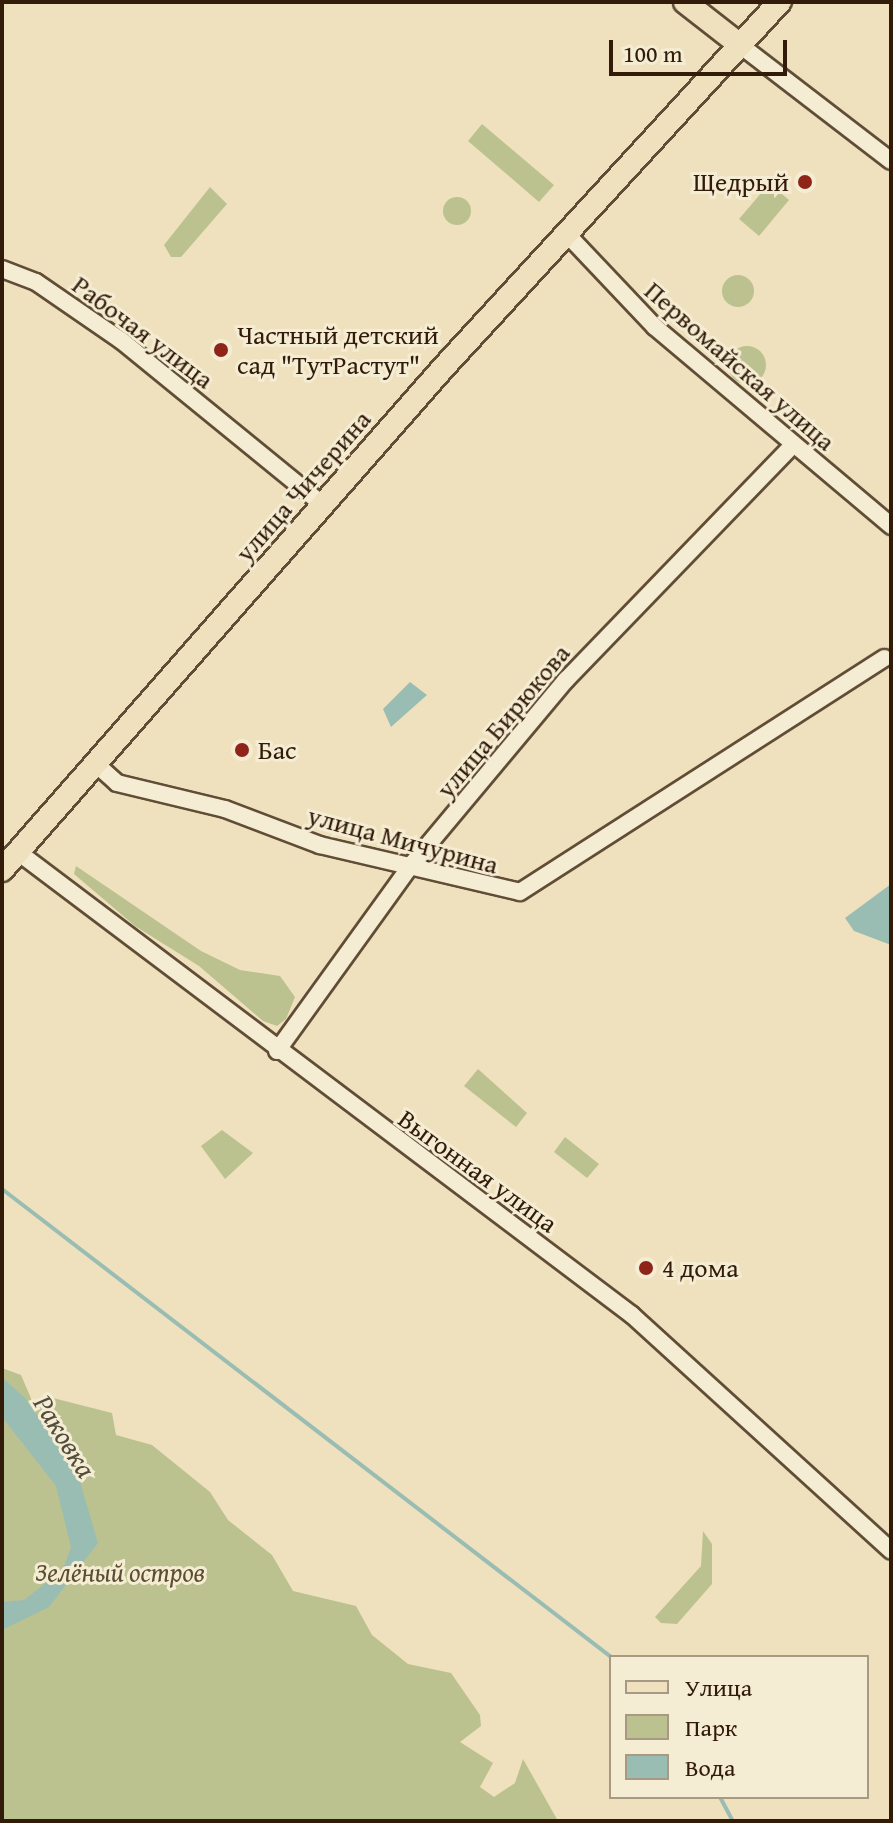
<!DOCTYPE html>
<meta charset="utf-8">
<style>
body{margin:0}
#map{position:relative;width:893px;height:1823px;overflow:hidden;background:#efe1bd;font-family:"Gentium Book Plus",serif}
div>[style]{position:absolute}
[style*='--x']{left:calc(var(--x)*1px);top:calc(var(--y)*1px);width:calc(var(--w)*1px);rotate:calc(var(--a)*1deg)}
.green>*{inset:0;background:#bbc28f}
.round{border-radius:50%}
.water>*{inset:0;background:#9abdb3}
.stream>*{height:4px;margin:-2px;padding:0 2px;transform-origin:2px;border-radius:2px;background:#9abdb3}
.roads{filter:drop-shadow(2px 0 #614d36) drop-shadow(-2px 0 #614d36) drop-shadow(0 2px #614d36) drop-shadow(0 -2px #614d36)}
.minor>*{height:16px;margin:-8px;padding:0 8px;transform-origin:8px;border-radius:8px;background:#f5ecd4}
.major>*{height:22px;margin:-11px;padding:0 11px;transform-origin:11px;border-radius:11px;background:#efe1bd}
.dots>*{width:22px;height:22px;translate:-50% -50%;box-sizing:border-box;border:4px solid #f5ecd4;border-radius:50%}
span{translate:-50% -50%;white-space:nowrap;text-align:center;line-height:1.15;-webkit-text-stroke:6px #f5ecd4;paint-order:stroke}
.poi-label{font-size:26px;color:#321c09}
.right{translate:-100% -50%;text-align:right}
.left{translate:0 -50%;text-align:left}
.street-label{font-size:26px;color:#321c09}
.park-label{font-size:26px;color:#5b4e31;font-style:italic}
.water-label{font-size:28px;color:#514c3c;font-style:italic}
.frame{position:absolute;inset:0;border:4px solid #321c09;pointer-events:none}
.legend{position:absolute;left:609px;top:1655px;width:260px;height:144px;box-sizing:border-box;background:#f5ecd4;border:2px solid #a79983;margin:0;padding:10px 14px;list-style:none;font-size:24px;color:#321c09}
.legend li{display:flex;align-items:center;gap:16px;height:40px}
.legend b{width:40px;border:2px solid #a79983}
.scale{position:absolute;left:609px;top:40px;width:178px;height:36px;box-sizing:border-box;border:4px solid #321c09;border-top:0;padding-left:10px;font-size:24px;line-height:28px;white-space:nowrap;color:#321c09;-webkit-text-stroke:6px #f5ecd4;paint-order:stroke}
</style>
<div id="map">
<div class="green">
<div style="clip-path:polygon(482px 124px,554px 185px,539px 202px,468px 141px)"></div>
<div style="clip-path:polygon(210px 187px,227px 204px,181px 257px,171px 257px,164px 245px)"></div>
<div style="clip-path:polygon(777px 190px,789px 200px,759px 236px,739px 219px,762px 192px)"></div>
<div class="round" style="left:443px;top:197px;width:28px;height:28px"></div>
<div class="round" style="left:722px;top:275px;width:32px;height:32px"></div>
<div class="round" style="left:728px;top:346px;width:38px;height:38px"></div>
<div style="clip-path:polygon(76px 866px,201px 951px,240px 970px,280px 976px,295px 997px,286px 1019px,277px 1026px,263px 1021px,199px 966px,135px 926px,74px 874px)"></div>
<div style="clip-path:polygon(478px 1069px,527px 1113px,516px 1127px,464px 1086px)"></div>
<div style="clip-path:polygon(222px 1130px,253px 1153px,225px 1179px,201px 1146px)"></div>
<div style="clip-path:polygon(565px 1137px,599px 1164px,587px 1178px,554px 1152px)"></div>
<div style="clip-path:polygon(2px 1368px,21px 1375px,33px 1403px,49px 1397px,112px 1413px,116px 1435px,152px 1445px,210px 1492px,228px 1520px,272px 1555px,293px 1591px,356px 1606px,372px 1635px,408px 1664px,451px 1673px,480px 1715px,481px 1726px,460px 1742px,493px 1763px,480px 1787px,494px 1797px,515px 1783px,523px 1759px,558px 1821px,2px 1821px)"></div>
<div style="clip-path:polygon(703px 1531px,712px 1544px,712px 1584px,677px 1624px,661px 1623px,655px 1617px,701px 1566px)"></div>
</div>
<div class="water">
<div style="clip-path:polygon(410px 682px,427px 695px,391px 727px,383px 709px)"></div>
<div style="clip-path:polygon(891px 884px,891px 945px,854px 931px,845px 918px)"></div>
<div style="clip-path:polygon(2px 1377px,26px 1399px,79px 1478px,98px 1543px,49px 1607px,2px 1630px,2px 1602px,24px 1600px,63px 1569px,71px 1547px,56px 1486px,2px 1417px)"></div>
</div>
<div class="stream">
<div style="--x:2;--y:1189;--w:768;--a:37.54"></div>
<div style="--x:720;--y:1797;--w:27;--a:62"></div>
</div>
<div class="roads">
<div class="minor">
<div style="--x:740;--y:45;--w:190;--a:37.5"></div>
<div style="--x:566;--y:233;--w:129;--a:46.6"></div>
<div style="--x:655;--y:327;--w:309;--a:40.1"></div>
<div style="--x:2;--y:269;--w:36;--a:21"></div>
<div style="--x:36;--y:282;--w:104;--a:34.5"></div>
<div style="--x:122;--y:341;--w:259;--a:39.2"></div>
<div style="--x:96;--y:764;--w:28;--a:42"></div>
<div style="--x:117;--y:783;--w:111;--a:13.5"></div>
<div style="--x:225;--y:809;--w:102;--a:20.8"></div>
<div style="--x:320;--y:845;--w:205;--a:13.2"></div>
<div style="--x:520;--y:892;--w:433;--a:-32.7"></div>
<div style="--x:18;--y:852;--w:769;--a:37.02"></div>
<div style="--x:632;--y:1315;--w:350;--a:42.3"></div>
<div style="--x:277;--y:1051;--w:231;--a:-54.2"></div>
<div style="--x:412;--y:864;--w:240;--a:-50.1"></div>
<div style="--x:566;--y:680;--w:327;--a:-46"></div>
</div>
<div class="major">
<div style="--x:685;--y:2;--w:70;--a:38"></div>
<div style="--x:2;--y:870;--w:668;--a:-48.7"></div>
<div style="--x:443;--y:368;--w:498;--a:-47.4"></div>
</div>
</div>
<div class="dots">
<div style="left:805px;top:182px;background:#8f2418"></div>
<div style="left:221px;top:350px;background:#8f2418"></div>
<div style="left:242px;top:750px;background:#8f2418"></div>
<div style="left:646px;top:1268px;background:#8f2418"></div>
</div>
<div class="poi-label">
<span class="right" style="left:789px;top:182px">Щедрый</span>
<span class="left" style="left:237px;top:350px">Частный детский<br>сад "ТутРастут"</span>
<span class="left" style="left:258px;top:750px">Бас</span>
<span class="left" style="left:662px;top:1268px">4 дома</span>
</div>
<div class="street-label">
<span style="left:143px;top:332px;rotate:37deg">Рабочая улица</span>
<span style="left:740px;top:366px;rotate:41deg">Первомайская улица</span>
<span style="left:303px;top:486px;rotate:-49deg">улица Чичерина</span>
<span style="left:503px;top:721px;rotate:-50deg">улица Бирюкова</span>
<span style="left:403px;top:840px;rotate:15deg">улица Мичурина</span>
<span style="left:478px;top:1171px;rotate:36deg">Выгонная улица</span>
</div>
<div class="park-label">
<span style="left:120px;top:1572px">Зелёный остров</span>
</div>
<div class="water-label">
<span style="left:65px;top:1436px;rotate:58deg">Раковка</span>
</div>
<div class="frame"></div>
<ul class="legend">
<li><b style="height:10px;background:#efe1bd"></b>Улица</li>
<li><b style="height:22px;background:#bbc28f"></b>Парк</li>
<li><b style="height:22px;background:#9abdb3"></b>Вода</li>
</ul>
<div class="scale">100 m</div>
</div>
